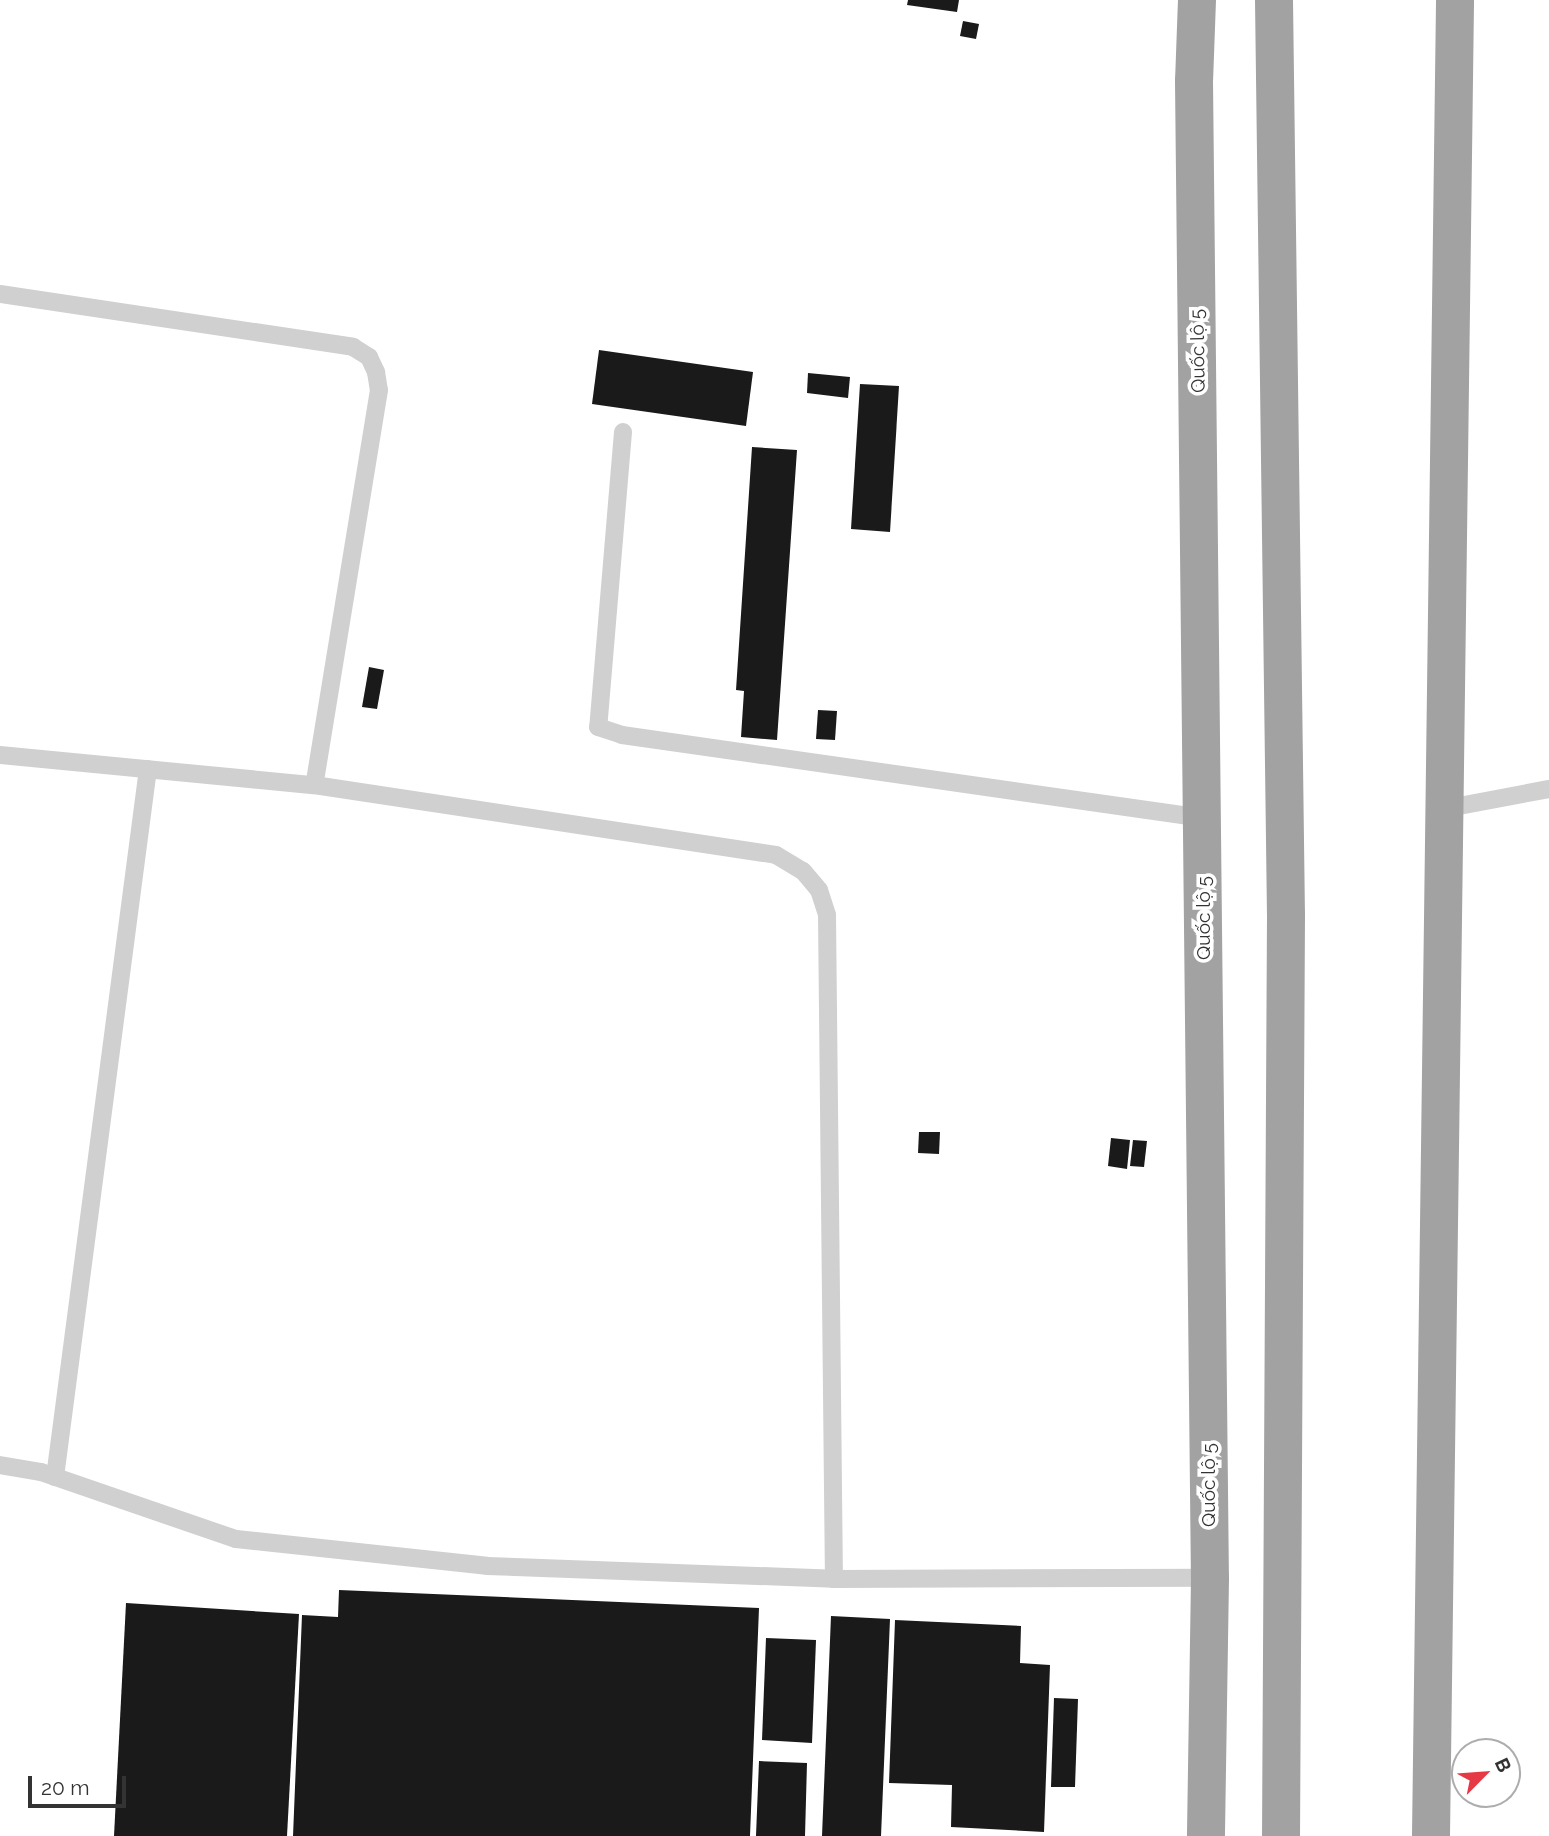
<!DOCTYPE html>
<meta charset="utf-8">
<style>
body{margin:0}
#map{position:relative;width:1549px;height:1836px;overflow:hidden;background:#fff;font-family:Raleway,sans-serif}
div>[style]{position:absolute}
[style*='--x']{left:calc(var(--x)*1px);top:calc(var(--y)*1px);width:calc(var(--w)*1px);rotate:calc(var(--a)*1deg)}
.building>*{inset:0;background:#1a1a1a}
.service>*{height:18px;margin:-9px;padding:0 9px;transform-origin:9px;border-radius:9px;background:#d0d0d0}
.trunk>*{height:38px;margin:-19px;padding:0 19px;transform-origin:19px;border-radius:19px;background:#a2a2a2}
span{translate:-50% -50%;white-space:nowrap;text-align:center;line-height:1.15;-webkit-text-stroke:7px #fff;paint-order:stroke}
.street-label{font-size:19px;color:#333}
.north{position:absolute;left:1451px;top:1738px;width:70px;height:70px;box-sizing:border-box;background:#fff;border:2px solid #adadad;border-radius:50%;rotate:65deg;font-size:19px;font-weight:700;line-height:28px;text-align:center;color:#333}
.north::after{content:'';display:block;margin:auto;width:24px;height:32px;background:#e63946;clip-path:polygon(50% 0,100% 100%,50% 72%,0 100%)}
.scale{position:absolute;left:28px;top:1776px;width:98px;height:32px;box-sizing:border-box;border:4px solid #333;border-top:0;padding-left:9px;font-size:21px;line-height:24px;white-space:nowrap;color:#333;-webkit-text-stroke:5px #fff;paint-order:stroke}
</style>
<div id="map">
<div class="building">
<div style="clip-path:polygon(908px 0,959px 0,957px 12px,907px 5px)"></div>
<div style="clip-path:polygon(963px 21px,979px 24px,976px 39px,960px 36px)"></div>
<div style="clip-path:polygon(599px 350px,753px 372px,746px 426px,592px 404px)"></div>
<div style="clip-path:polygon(808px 373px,850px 377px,848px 398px,807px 393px)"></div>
<div style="clip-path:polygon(860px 384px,899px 386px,890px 532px,851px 529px)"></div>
<div style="clip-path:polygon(752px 447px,797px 450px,777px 740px,741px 737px,744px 691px,736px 690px)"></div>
<div style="clip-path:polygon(369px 667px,384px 670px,377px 709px,362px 707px)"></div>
<div style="clip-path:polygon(818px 710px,837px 711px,835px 740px,816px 739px)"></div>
<div style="clip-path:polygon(919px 1132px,940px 1132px,939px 1154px,918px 1153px)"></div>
<div style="clip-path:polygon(1111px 1138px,1130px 1140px,1127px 1169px,1108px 1166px)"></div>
<div style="clip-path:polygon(1133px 1140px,1147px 1141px,1144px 1167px,1130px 1166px)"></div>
<div style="clip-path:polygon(339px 1590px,759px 1608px,750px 1836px,293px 1836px,302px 1615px,338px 1617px)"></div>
<div style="clip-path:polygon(126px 1603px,299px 1614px,287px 1836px,114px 1836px)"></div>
<div style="clip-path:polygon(831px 1616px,890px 1619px,881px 1836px,822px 1836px)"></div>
<div style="clip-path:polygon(895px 1620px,1021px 1626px,1020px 1663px,1050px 1665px,1044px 1832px,951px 1827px,952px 1785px,889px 1783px)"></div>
<div style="clip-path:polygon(766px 1638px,816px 1640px,812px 1743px,762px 1740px)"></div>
<div style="clip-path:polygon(1054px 1698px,1078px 1699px,1075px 1787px,1051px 1787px)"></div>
<div style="clip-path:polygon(759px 1761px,807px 1763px,805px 1836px,756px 1836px)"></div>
</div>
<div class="service">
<div style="--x:0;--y:294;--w:357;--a:8.5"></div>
<div style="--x:353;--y:347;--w:19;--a:32"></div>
<div style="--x:369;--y:357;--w:17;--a:65"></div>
<div style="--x:376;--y:372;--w:18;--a:81"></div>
<div style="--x:379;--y:390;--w:400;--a:99.3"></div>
<div style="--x:623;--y:432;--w:296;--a:94.8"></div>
<div style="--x:598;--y:727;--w:25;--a:18"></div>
<div style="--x:622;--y:735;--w:587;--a:8.13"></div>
<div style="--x:0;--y:755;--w:315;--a:5.5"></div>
<div style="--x:314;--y:785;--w:467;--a:8.6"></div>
<div style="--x:776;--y:855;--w:31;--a:31"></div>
<div style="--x:803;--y:871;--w:25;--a:50"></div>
<div style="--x:819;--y:890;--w:26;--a:72"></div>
<div style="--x:827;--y:915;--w:664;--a:89.4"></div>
<div style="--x:1443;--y:809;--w:108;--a:-10.7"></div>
<div style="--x:0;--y:1465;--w:42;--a:9.7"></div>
<div style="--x:41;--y:1472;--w:206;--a:19"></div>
<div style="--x:236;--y:1539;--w:252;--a:6.1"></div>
<div style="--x:487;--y:1566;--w:347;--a:2.1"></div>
<div style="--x:834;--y:1579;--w:376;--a:-0.2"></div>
<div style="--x:55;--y:1477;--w:714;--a:-82.52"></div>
</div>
<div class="trunk">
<div style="--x:1197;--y:0;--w:81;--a:92.1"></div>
<div style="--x:1194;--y:81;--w:1497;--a:89.39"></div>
<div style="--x:1210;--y:1578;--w:258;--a:90.9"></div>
<div style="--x:1274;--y:0;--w:915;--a:89.25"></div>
<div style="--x:1286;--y:915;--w:921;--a:90.31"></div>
<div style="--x:1431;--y:1836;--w:1836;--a:-89.25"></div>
</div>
<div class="street-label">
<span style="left:1198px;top:351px;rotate:-91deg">Quốc lộ 5</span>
<span style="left:1204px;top:918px;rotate:-90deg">Quốc lộ 5</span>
<span style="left:1209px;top:1485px;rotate:-90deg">Quốc lộ 5</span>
</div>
<div class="north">B</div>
<div class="scale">20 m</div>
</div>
